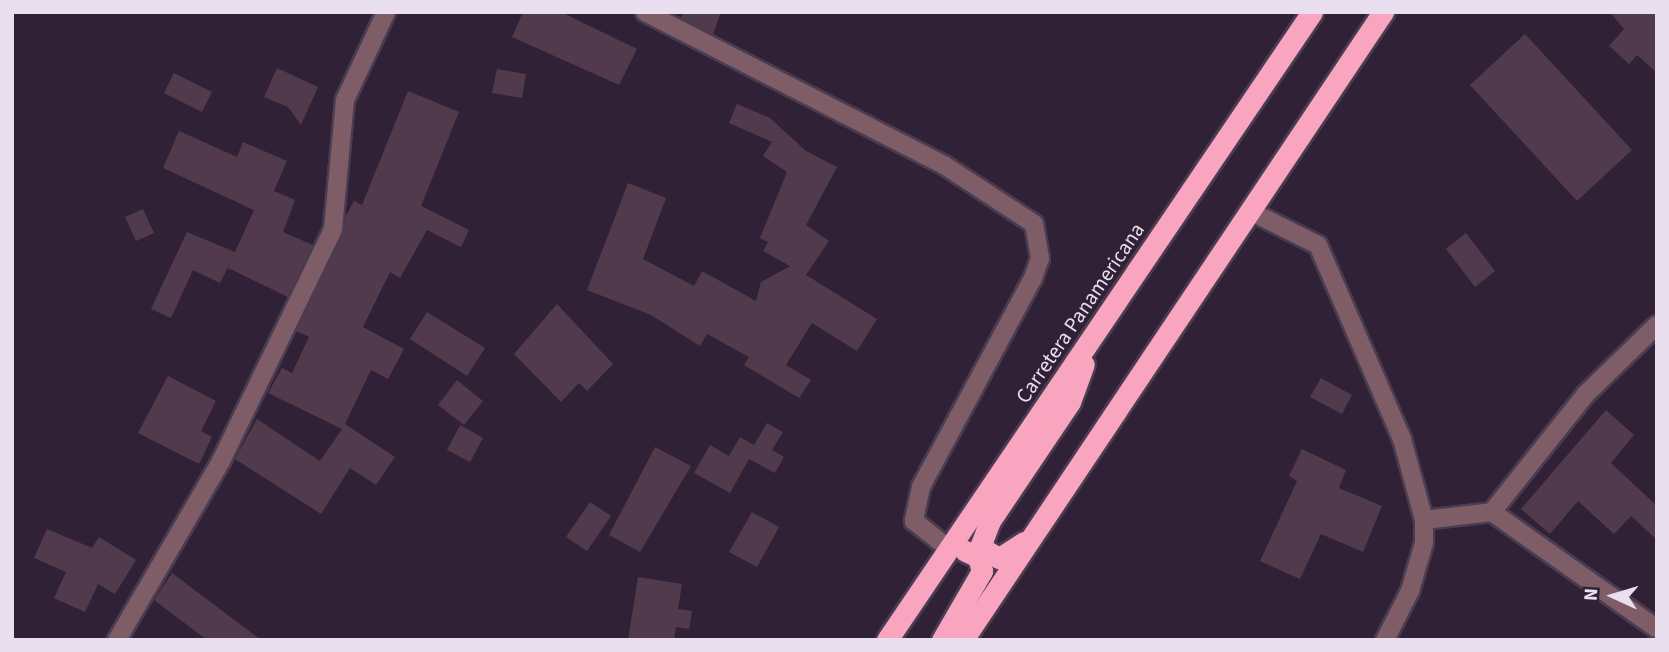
<!DOCTYPE html>
<style>
body{margin:0}
#map{position:relative;width:1669px;height:652px;overflow:hidden;background:#302137;font-family:"Source Sans 3",sans-serif}
div>[style]{position:absolute}
[style*='--x']{left:calc(var(--x)*1px);top:calc(var(--y)*1px);width:calc(var(--w)*1px);rotate:calc(var(--a)*1deg)}
.building>*{inset:0;background:#523a4d}
.roads{filter:drop-shadow(2px 0 #4a3c51) drop-shadow(-2px 0 #4a3c51) drop-shadow(0 2px #4a3c51) drop-shadow(0 -2px #4a3c51)}
.minor>*{height:18px;margin:-9px;padding:0 9px;transform-origin:9px;border-radius:9px;background:#7f5d67}
.highway>*{height:21px;margin:-10.5px;padding:0 10.5px;transform-origin:10.5px;border-radius:10.5px;background:#f9a5c0}
span{translate:-50% -50%;white-space:nowrap;text-align:center;line-height:1.15;-webkit-text-stroke:5px #302137;paint-order:stroke}
.street-label{font-size:21px;color:#e9dfee}
.frame{position:absolute;inset:0;border:14px solid #e9dfee;pointer-events:none}
.north{position:absolute;left:1578px;top:561px;width:70px;height:70px;-webkit-text-stroke:5px #302137;paint-order:stroke;rotate:274deg;font-size:19px;font-weight:700;line-height:28px;text-align:center;color:#e9dfee}
.north::after{content:'';display:block;margin:auto;width:24px;height:32px;background:#e9dfee;clip-path:polygon(50% 0,100% 100%,50% 72%,0 100%)}
</style>
<div id="map">
<div class="building">
<div style="clip-path:polygon(523px 12px,561px 12px,637px 49px,619px 85px,512px 37px)"></div>
<div style="clip-path:polygon(683px 12px,721px 12px,713px 34px,681px 18px)"></div>
<div style="clip-path:polygon(1610px 12px,1657px 12px,1657px 73px,1637px 55px,1629px 64px,1609px 46px,1624px 29px)"></div>
<div style="clip-path:polygon(1525px 34px,1632px 150px,1577px 201px,1470px 85px)"></div>
<div style="clip-path:polygon(277px 68px,318px 87px,301px 125px,288px 107px,264px 97px)"></div>
<div style="clip-path:polygon(497px 69px,526px 74px,522px 98px,492px 93px)"></div>
<div style="clip-path:polygon(174px 73px,212px 92px,202px 112px,164px 93px)"></div>
<div style="clip-path:polygon(408px 91px,459px 112px,421px 206px,469px 230px,461px 247px,427px 230px,400px 278px,390px 272px,363px 327px,404px 349px,388px 379px,371px 370px,345px 424px,395px 457px,376px 485px,350px 468px,321px 514px,235px 459px,257px 419px,320px 461px,342px 429px,268px 393px,282px 368px,292px 373px,309px 337px,296px 331px,343px 234px,346px 216px,354px 201px,362px 205px)"></div>
<div style="clip-path:polygon(737px 104px,770px 118px,806px 151px,837px 167px,806px 225px,829px 241px,806px 275px,877px 319px,857px 351px,812px 323px,786px 365px,811px 380px,799px 398px,744px 365px,749px 357px,707px 334px,700px 346px,651px 315px,587px 290px,628px 183px,666px 198px,643px 259px,694px 286px,702px 271px,756px 301px,761px 282px,790px 266px,763px 251px,768px 242px,760px 238px,787px 172px,763px 156px,772px 142px,729px 123px)"></div>
<div style="clip-path:polygon(179px 131px,237px 157px,243px 142px,287px 161px,274px 191px,295px 200px,283px 232px,313px 245px,288px 297px,228px 268px,233px 257px,220px 283px,193px 270px,171px 318px,151px 309px,187px 232px,235px 252px,254px 210px,163px 168px)"></div>
<div style="clip-path:polygon(143px 209px,154px 233px,136px 241px,125px 217px)"></div>
<div style="clip-path:polygon(1466px 233px,1495px 271px,1475px 287px,1446px 249px)"></div>
<div style="clip-path:polygon(557px 304px,613px 364px,587px 391px,579px 383px,561px 402px,514px 354px)"></div>
<div style="clip-path:polygon(427px 312px,485px 348px,467px 376px,410px 339px)"></div>
<div style="clip-path:polygon(168px 376px,216px 401px,201px 431px,212px 437px,199px 464px,138px 433px)"></div>
<div style="clip-path:polygon(1321px 378px,1352px 395px,1342px 414px,1310px 397px)"></div>
<div style="clip-path:polygon(457px 380px,483px 401px,464px 425px,438px 405px)"></div>
<div style="clip-path:polygon(1606px 410px,1634px 435px,1611px 463px,1657px 506px,1657px 540px,1631px 516px,1614px 534px,1578px 501px,1550px 534px,1521px 509px)"></div>
<div style="clip-path:polygon(767px 423px,783px 432px,772px 450px,784px 457px,775px 473px,749px 459px,730px 493px,694px 473px,710px 445px,729px 456px,740px 437px,754px 445px)"></div>
<div style="clip-path:polygon(460px 425px,483px 438px,470px 462px,447px 450px)"></div>
<div style="clip-path:polygon(655px 447px,691px 466px,640px 552px,609px 535px)"></div>
<div style="clip-path:polygon(1302px 449px,1346px 470px,1339px 488px,1382px 506px,1363px 552px,1321px 534px,1300px 579px,1260px 561px,1297px 481px,1289px 476px)"></div>
<div style="clip-path:polygon(590px 502px,611px 516px,587px 551px,566px 537px)"></div>
<div style="clip-path:polygon(752px 512px,779px 527px,757px 567px,729px 552px)"></div>
<div style="clip-path:polygon(47px 529px,92px 548px,99px 537px,136px 560px,115px 594px,98px 584px,85px 612px,54px 598px,66px 572px,34px 558px)"></div>
<div style="clip-path:polygon(172px 573px,261px 640px,207px 640px,154px 600px)"></div>
<div style="clip-path:polygon(638px 577px,682px 584px,678px 609px,692px 611px,689px 629px,676px 627px,674px 640px,628px 640px)"></div>
</div>
<div class="roads">
<div class="minor">
<div style="--x:645;--y:12;--w:336;--a:27.1"></div>
<div style="--x:944;--y:165;--w:108;--a:33.2"></div>
<div style="--x:1034;--y:224;--w:35;--a:80"></div>
<div style="--x:1040;--y:258;--w:21;--a:109"></div>
<div style="--x:1033;--y:278;--w:237;--a:118.2"></div>
<div style="--x:921;--y:487;--w:35;--a:102"></div>
<div style="--x:914;--y:521;--w:43;--a:38.5"></div>
<div style="--x:1250;--y:211;--w:76;--a:26.6"></div>
<div style="--x:1318;--y:245;--w:211;--a:66.6"></div>
<div style="--x:1402;--y:439;--w:84;--a:74.8"></div>
<div style="--x:1424;--y:520;--w:23;--a:90"></div>
<div style="--x:1424;--y:543;--w:50;--a:106.3"></div>
<div style="--x:1410;--y:591;--w:55;--a:117"></div>
<div style="--x:1492;--y:512;--w:151;--a:-51.5"></div>
<div style="--x:1586;--y:394;--w:99;--a:-44.2"></div>
<div style="--x:1424;--y:520;--w:68;--a:-6.7"></div>
<div style="--x:1492;--y:512;--w:202;--a:35.3"></div>
<div style="--x:117;--y:640;--w:207;--a:-59.8"></div>
<div style="--x:221;--y:461;--w:258;--a:-64.2"></div>
<div style="--x:333;--y:229;--w:130;--a:-84.7"></div>
<div style="--x:345;--y:100;--w:97;--a:-65"></div>
</div>
<div class="highway">
<div style="--x:1024;--y:542;--w:30;--a:147"></div>
<div style="--x:999;--y:558;--w:22;--a:-150"></div>
<div style="--x:980;--y:547;--w:28;--a:-69"></div>
<div style="--x:990;--y:521;--w:143;--a:-56.1"></div>
<div style="--x:1070;--y:402;--w:40;--a:-69.8"></div>
<div style="--x:887;--y:640;--w:758;--a:-55.91"></div>
<div style="--x:942;--y:640;--w:80;--a:-59.9"></div>
<div style="--x:982;--y:571;--w:15;--a:-106"></div>
<div style="--x:978;--y:557;--w:14;--a:-155"></div>
<div style="--x:963;--y:640;--w:756;--a:-56.23"></div>
</div>
</div>
<div class="street-label">
<span style="left:1080px;top:313px;rotate:-56deg">Carretera Panamericana</span>
</div>
<div class="frame"></div>
<div class="north">N</div>
</div>
